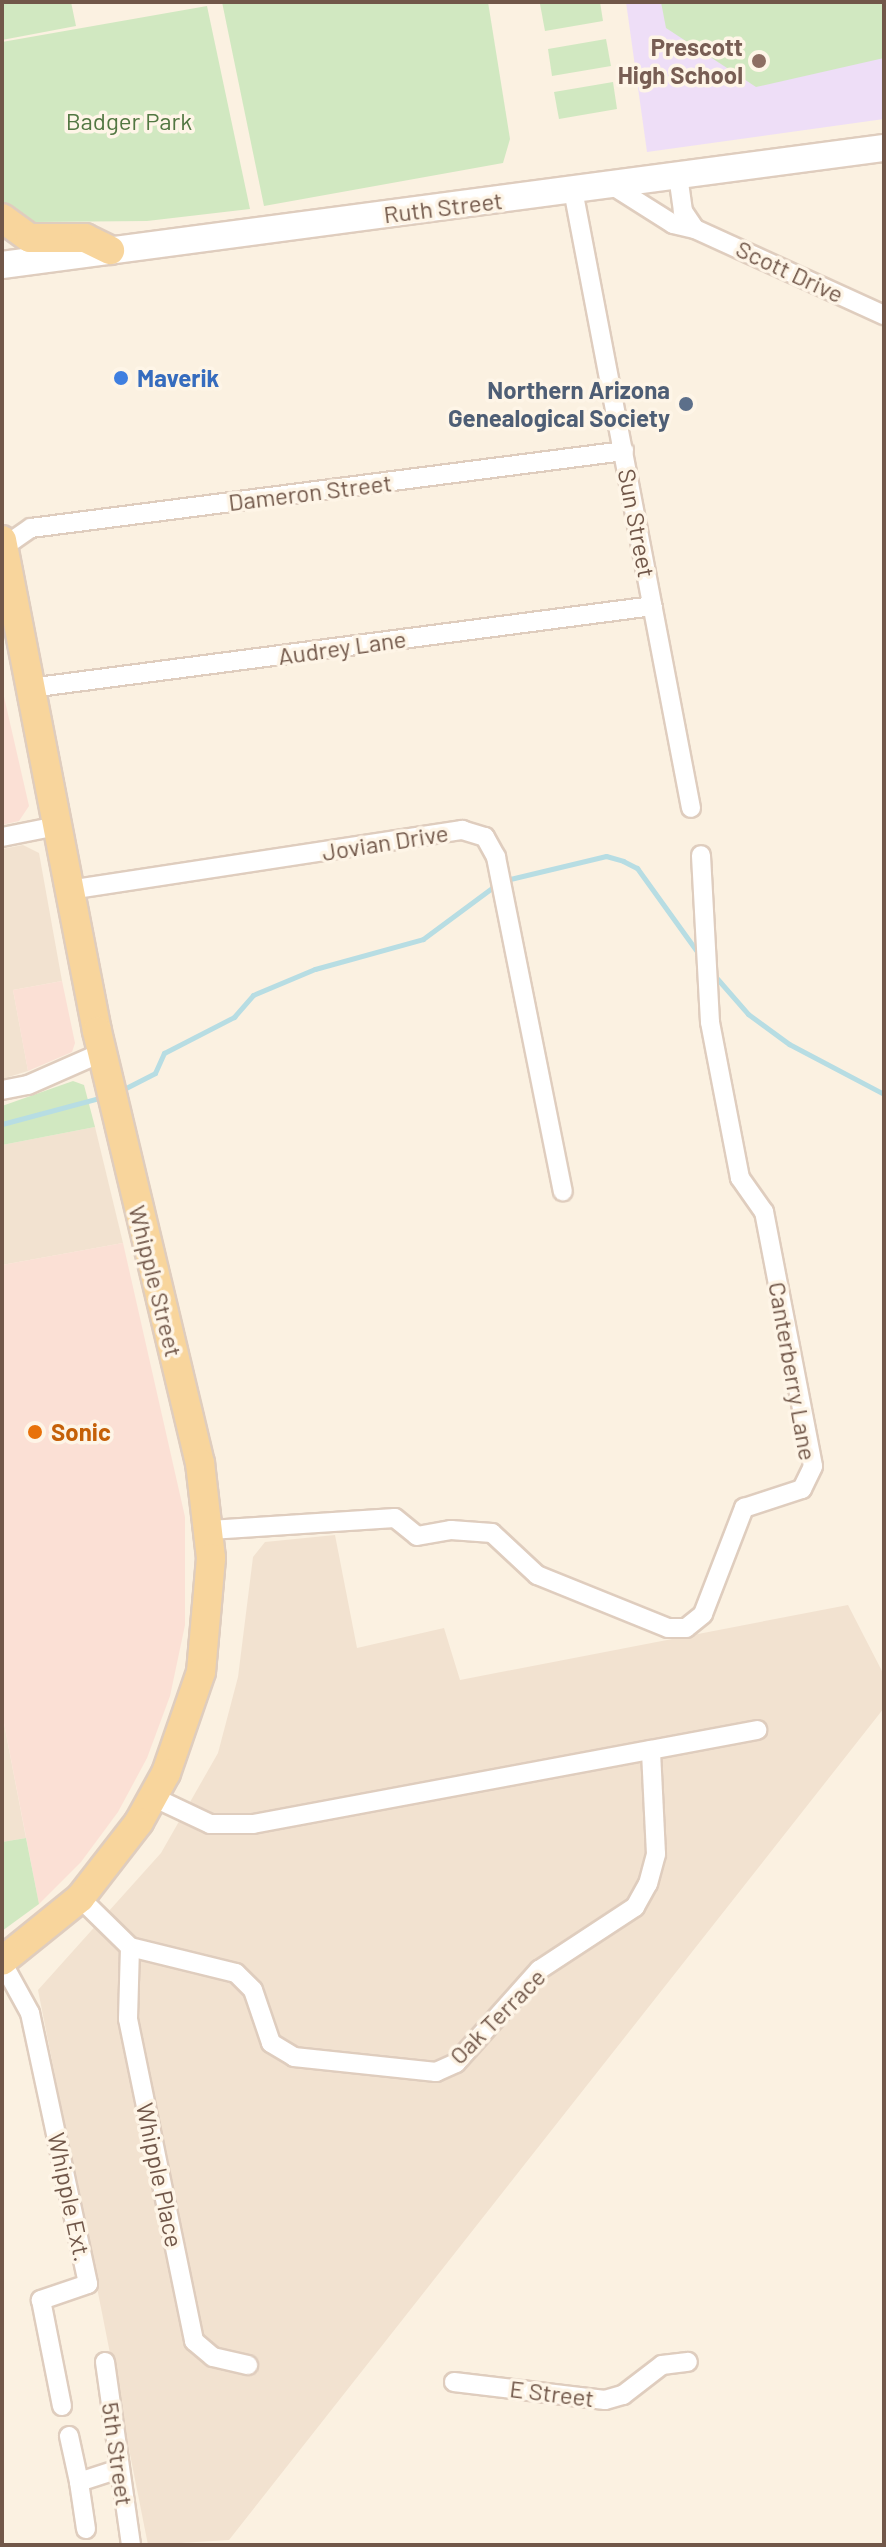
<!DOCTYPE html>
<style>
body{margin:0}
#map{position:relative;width:886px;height:2547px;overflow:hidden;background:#fbf1e1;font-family:Barlow,sans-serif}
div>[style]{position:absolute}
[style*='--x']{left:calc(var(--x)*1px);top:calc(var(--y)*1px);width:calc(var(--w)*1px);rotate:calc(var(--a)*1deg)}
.residential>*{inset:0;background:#f2e2d0}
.commercial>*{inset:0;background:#fbe0d5}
.education>*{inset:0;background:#eedef7}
.green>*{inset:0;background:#d1e8c1}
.stream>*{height:5px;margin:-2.5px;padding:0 2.5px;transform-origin:2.5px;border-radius:2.5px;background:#b7dde3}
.roads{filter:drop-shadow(2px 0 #dfcdbe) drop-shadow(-2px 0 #dfcdbe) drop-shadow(0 2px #dfcdbe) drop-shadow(0 -2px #dfcdbe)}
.street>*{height:18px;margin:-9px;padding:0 9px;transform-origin:9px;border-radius:9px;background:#fff}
.secondary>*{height:26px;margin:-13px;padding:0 13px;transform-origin:13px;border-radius:13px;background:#fff}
.primary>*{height:28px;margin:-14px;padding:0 14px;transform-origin:14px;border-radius:14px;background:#f8d59c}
.dots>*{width:22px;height:22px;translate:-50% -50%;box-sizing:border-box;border:4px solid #fef5e7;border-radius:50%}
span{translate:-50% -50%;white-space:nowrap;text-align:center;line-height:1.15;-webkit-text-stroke:7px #fef5e7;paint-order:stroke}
.education-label{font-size:24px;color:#785e54;font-weight:700}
.right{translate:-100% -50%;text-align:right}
.park-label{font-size:24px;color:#527742}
.street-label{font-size:24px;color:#715749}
.shop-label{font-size:24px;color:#366cbe;font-weight:700}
.left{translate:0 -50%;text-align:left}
.service-label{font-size:24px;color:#4e5e75;font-weight:700}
.food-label{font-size:24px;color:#c56008;font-weight:700}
.frame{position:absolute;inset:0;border:4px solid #715749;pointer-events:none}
</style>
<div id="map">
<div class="residential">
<div style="clip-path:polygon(23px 845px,39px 853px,62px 981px,13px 990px,28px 1071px,2px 1079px,2px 849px)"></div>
<div style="clip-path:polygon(95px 1127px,123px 1243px,2px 1265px,2px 1145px)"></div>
<div style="clip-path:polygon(335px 1535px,357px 1648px,444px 1628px,460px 1680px,848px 1605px,884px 1675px,884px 1708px,229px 2540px,148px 2545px,38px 1990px,161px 1853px,218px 1753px,238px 1677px,253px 1557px,265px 1542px)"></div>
<div style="clip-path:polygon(2px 1713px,26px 1838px,2px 1842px)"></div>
</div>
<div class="commercial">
<div style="clip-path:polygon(2px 688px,29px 806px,19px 821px,2px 825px)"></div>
<div style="clip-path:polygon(62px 981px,75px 1043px,72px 1052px,28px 1071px,13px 990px)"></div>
<div style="clip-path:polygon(123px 1243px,185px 1517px,185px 1625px,170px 1696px,147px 1758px,118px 1812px,81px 1862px,39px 1904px,2px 1713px,2px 1265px)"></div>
</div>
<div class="education">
<div style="clip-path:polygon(626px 2px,884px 2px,884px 119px,647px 152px)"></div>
</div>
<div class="green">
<div style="clip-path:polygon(2px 2px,71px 2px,76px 26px,2px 40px)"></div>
<div style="clip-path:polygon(222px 2px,488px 2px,510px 139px,503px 163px,264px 206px)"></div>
<div style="clip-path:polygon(600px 2px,603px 21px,545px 31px,540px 4px)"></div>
<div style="clip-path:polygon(661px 2px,884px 2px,884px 58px,756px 87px,666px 28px)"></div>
<div style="clip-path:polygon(207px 6px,250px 209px,147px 221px,34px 222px,2px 201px,2px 42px)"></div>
<div style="clip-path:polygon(606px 39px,611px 66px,552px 76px,548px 49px)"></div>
<div style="clip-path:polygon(613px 82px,617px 109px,559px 119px,554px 92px)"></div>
<div style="clip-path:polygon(73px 1081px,84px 1085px,95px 1127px,2px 1145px,2px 1106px)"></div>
<div style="clip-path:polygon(26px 1838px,39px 1904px,2px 1931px,2px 1842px)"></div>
</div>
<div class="stream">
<div style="--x:506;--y:880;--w:103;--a:-13.5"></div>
<div style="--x:606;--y:856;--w:18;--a:16"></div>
<div style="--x:623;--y:861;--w:16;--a:27"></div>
<div style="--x:637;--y:868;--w:110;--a:54.3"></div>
<div style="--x:714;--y:975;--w:52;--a:48.9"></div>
<div style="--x:748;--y:1014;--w:51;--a:36.2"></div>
<div style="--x:789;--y:1044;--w:107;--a:27.8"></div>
<div style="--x:120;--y:1091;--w:39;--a:-27"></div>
<div style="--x:155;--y:1073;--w:22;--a:-66"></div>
<div style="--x:164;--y:1053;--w:79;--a:-27.2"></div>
<div style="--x:234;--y:1017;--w:29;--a:-49"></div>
<div style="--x:253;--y:995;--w:67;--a:-22.8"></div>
<div style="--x:315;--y:969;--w:112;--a:-15.5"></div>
<div style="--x:423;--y:939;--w:92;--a:-36.6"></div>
<div style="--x:2;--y:1124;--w:105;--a:-15"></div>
</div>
<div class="roads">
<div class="street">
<div style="--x:613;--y:186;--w:71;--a:32.3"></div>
<div style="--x:673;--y:224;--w:23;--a:13"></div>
<div style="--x:695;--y:229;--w:22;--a:-124"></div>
<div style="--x:683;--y:211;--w:34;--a:-98"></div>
<div style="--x:573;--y:190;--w:629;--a:79.19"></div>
<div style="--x:695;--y:229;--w:208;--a:24.5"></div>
<div style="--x:2;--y:548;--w:35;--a:-35"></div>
<div style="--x:31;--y:528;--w:598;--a:-7.4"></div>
<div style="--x:30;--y:688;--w:628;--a:-7.5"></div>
<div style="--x:2;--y:837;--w:56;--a:-11.3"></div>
<div style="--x:69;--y:890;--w:398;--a:-8.7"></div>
<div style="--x:462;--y:830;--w:24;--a:17"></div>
<div style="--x:485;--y:837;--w:23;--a:61"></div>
<div style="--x:496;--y:857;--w:341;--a:78.7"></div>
<div style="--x:2;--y:1090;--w:26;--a:-11"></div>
<div style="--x:28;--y:1085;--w:80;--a:-23.7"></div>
<div style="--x:210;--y:1530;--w:185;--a:-3.7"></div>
<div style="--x:395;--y:1518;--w:28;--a:39"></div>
<div style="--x:417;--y:1536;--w:35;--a:-10"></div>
<div style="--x:451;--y:1530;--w:41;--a:4.2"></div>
<div style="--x:492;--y:1533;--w:62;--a:43"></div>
<div style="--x:537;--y:1575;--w:141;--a:22"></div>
<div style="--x:668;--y:1628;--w:18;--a:0"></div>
<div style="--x:686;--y:1628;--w:22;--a:-39"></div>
<div style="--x:703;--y:1614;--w:114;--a:-68.9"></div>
<div style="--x:744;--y:1508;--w:61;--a:-18.1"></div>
<div style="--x:802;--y:1489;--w:25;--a:-64"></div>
<div style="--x:813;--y:1466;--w:259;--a:-100.9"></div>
<div style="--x:764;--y:1212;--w:42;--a:-125.2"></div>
<div style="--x:740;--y:1178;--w:159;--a:-100.9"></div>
<div style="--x:710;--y:1022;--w:167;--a:-93.1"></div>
<div style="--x:153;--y:1797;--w:63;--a:25.3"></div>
<div style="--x:210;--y:1824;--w:43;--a:0"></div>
<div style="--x:253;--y:1824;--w:513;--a:-10.56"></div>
<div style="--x:80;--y:1898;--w:70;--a:44.4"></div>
<div style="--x:130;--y:1947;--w:109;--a:13.8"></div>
<div style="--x:236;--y:1973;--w:24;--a:45"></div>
<div style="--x:253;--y:1990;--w:56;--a:71.2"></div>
<div style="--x:271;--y:2043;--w:27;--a:31"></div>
<div style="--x:294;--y:2057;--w:143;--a:6"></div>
<div style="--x:436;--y:2072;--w:22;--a:-24"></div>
<div style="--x:456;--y:2063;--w:125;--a:-48.3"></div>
<div style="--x:539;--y:1970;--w:115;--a:-33.3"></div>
<div style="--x:635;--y:1907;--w:26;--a:-61"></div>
<div style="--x:648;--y:1884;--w:31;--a:-75"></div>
<div style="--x:656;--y:1854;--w:104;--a:-92.8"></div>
<div style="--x:130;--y:1947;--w:72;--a:91.6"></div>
<div style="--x:128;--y:2019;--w:329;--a:78.4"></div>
<div style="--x:194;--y:2341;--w:25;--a:40"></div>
<div style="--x:213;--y:2357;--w:36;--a:13"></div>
<div style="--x:2;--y:1962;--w:58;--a:61.2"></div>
<div style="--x:30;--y:2013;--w:277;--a:77.9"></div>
<div style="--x:88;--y:2284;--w:50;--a:161.2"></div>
<div style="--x:41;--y:2300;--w:108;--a:78.8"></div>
<div style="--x:105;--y:2362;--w:185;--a:81.9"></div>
<div style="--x:454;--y:2382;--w:152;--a:6.8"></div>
<div style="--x:605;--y:2400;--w:19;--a:-16"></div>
<div style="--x:623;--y:2395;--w:49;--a:-37.6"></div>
<div style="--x:662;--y:2365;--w:26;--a:-7"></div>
<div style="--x:69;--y:2436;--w:47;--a:77.7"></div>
<div style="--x:86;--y:2529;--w:48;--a:-98.5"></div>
<div style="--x:79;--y:2482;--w:42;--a:-18"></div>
</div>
<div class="secondary">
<div style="--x:2;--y:265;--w:890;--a:-7.56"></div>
</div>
<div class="primary">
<div style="--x:2;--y:218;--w:34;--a:36"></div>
<div style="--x:30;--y:238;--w:55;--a:0"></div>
<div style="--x:85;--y:238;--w:28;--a:26"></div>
<div style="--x:2;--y:540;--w:500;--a:79.05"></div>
<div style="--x:97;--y:1031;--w:444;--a:76.6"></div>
<div style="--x:200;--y:1463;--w:96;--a:83.4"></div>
<div style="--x:211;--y:1558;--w:114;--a:95"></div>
<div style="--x:201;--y:1672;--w:107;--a:109.1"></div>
<div style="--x:166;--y:1773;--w:56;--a:118.9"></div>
<div style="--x:139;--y:1822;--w:96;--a:127.8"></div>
<div style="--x:80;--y:1898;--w:100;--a:141.1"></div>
</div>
</div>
<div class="dots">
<div style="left:759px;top:61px;background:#8d6e63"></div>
<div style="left:121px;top:378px;background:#3f7fe0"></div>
<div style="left:686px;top:404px;background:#5c6f8a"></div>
<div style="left:35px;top:1432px;background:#e8710a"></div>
</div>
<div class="education-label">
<span class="right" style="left:743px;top:61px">Prescott<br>High School</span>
</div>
<div class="park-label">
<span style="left:129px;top:121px">Badger Park</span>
</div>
<div class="street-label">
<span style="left:443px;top:207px;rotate:-7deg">Ruth Street</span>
<span style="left:790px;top:271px;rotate:25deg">Scott Drive</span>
<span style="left:310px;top:492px;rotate:-7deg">Dameron Street</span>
<span style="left:637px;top:523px;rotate:79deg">Sun Street</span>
<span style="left:342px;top:647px;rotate:-8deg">Audrey Lane</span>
<span style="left:385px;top:842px;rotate:-9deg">Jovian Drive</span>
<span style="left:156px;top:1281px;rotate:76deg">Whipple Street</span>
<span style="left:793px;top:1371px;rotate:80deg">Canterberry Lane</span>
<span style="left:497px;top:2016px;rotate:-45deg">Oak Terrace</span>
<span style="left:160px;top:2175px;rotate:78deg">Whipple Place</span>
<span style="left:70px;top:2197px;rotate:78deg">Whipple Ext.</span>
<span style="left:552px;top:2393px;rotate:7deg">E Street</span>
<span style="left:118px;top:2454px;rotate:82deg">5th Street</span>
</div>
<div class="shop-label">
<span class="left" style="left:137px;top:378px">Maverik</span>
</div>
<div class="service-label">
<span class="right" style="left:670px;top:404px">Northern Arizona<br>Genealogical Society</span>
</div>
<div class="food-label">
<span class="left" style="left:51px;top:1432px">Sonic</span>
</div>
<div class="frame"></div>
</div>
